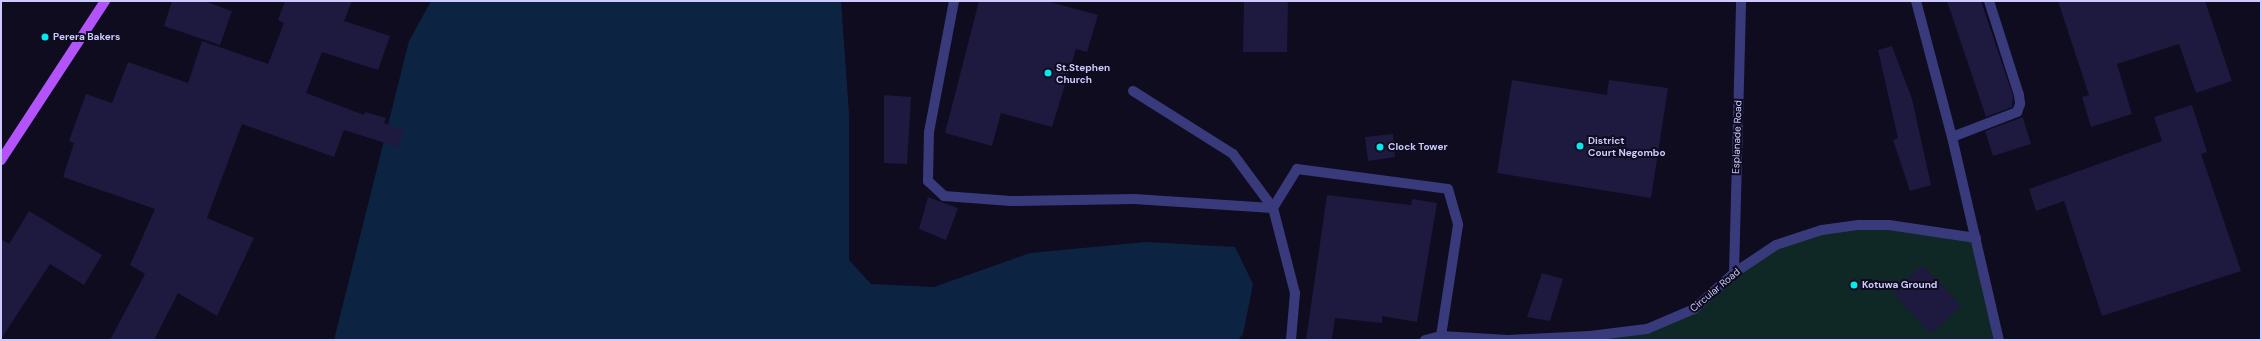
<!DOCTYPE html>
<style>
body{margin:0}
#map{position:relative;width:2262px;height:341px;overflow:hidden;background:#0e0c1e;font-family:"DM Sans",sans-serif}
div>[style]{position:absolute}
[style*='--x']{left:calc(var(--x)*1px);top:calc(var(--y)*1px);width:calc(var(--w)*1px);rotate:calc(var(--a)*1deg)}
.green>*{inset:0;background:#0f2825}
.water>*{inset:0;background:#0c2442}
.building>*{inset:0;background:#1e193e}
.service>*{height:10px;margin:-5px;padding:0 5px;transform-origin:5px;border-radius:5px;background:#383a7c}
.minor>*{height:10px;margin:-5px;padding:0 5px;transform-origin:5px;border-radius:5px;background:#383a7c}
.tertiary>*{height:10px;margin:-5px;padding:0 5px;transform-origin:5px;border-radius:5px;background:#383a7c}
.primary>*{height:10px;margin:-5px;padding:0 5px;transform-origin:5px;border-radius:5px;background:#b253fc}
.dots>*{width:11px;height:11px;translate:-50% -50%;box-sizing:border-box;border:2px solid #0e0c1e;border-radius:50%}
span{translate:-50% -50%;white-space:nowrap;text-align:center;line-height:1.15;-webkit-text-stroke:4px #0e0c1e;paint-order:stroke}
.poi-label{font-size:10px;color:#cccafe;font-weight:700}
.left{translate:0 -50%;text-align:left}
.street-label{font-size:10px;color:#cccafe}
.frame{position:absolute;inset:0;border:2px solid #cccafe;pointer-events:none}
</style>
<div id="map">
<div class="green">
<div style="clip-path:polygon(1859px 225px,1976px 238px,1999px 340px,1425px 340px,1590px 336px,1675px 319px,1776px 245px)"></div>
</div>
<div class="water">
<div style="clip-path:polygon(431px 1px,841px 1px,849px 113px,849px 260px,871px 284px,934px 287px,1030px 253px,1146px 242px,1235px 247px,1253px 284px,1243px 334px,1238px 340px,334px 340px,409px 41px)"></div>
</div>
<div class="building">
<div style="clip-path:polygon(172px 1px,204px 1px,232px 11px,220px 45px,164px 26px)"></div>
<div style="clip-path:polygon(285px 1px,352px 1px,344px 21px,390px 36px,378px 70px,322px 52px,306px 93px,364px 115px,365px 112px,386px 118px,384px 123px,404px 130px,398px 147px,344px 130px,334px 157px,242px 124px,207px 218px,254px 238px,217px 316px,178px 293px,154px 340px,110px 340px,145px 274px,130px 265px,155px 209px,63px 177px,74px 143px,69px 141px,86px 94px,112px 103px,128px 62px,188px 83px,202px 41px,268px 64px,284px 23px,278px 20px)"></div>
<div style="clip-path:polygon(979px 1px,1046px 1px,1098px 15px,1087px 52px,1076px 49px,1052px 127px,1001px 113px,992px 146px,945px 133px)"></div>
<div style="clip-path:polygon(1244px 1px,1288px 1px,1287px 52px,1243px 52px)"></div>
<div style="clip-path:polygon(1947px 1px,1981px 1px,2013px 96px,2012px 107px,1986px 117px)"></div>
<div style="clip-path:polygon(2058px 1px,2205px 1px,2232px 81px,2196px 93px,2179px 44px,2117px 64px,2132px 114px,2091px 127px,2082px 97px,2089px 95px)"></div>
<div style="clip-path:polygon(1892px 46px,1912px 99px,1931px 185px,1910px 191px,1893px 140px,1898px 138px,1878px 50px)"></div>
<div style="clip-path:polygon(1512px 80px,1607px 95px,1609px 80px,1668px 88px,1651px 198px,1497px 173px)"></div>
<div style="clip-path:polygon(884px 95px,911px 97px,907px 164px,884px 163px)"></div>
<div style="clip-path:polygon(2192px 105px,2207px 152px,2201px 154px,2241px 271px,2102px 316px,2064px 201px,2036px 211px,2029px 189px,2162px 141px,2154px 117px)"></div>
<div style="clip-path:polygon(2020px 118px,2023px 118px,2031px 144px,1993px 156px,1985px 131px)"></div>
<div style="clip-path:polygon(1393px 134px,1395px 157px,1368px 161px,1365px 137px)"></div>
<div style="clip-path:polygon(1327px 195px,1411px 205px,1412px 199px,1437px 203px,1417px 322px,1382px 316px,1382px 323px,1335px 318px,1332px 340px,1306px 340px)"></div>
<div style="clip-path:polygon(928px 197px,958px 208px,946px 240px,919px 229px)"></div>
<div style="clip-path:polygon(29px 211px,102px 255px,84px 285px,50px 264px,1px 339px,1px 239px,9px 244px)"></div>
<div style="clip-path:polygon(1922px 265px,1961px 305px,1931px 334px,1893px 293px)"></div>
<div style="clip-path:polygon(1542px 273px,1563px 279px,1550px 321px,1527px 317px)"></div>
</div>
<div class="service">
<div style="--x:1133;--y:91;--w:118;--a:32.2"></div>
<div style="--x:1233;--y:154;--w:67;--a:53.5"></div>
<div style="--x:1273;--y:208;--w:88;--a:75.5"></div>
<div style="--x:1295;--y:293;--w:47;--a:94.9"></div>
<div style="--x:1952;--y:137;--w:70;--a:-21"></div>
<div style="--x:2017;--y:112;--w:9;--a:-69"></div>
<div style="--x:2020;--y:104;--w:9;--a:-96"></div>
<div style="--x:2019;--y:95;--w:99;--a:-107.7"></div>
</div>
<div class="minor">
<div style="--x:954;--y:1;--w:133;--a:100.8"></div>
<div style="--x:929;--y:132;--w:49;--a:91.2"></div>
<div style="--x:928;--y:181;--w:22;--a:43"></div>
<div style="--x:944;--y:196;--w:67;--a:4.3"></div>
<div style="--x:1011;--y:201;--w:123;--a:-0.9"></div>
<div style="--x:1134;--y:199;--w:139;--a:3.7"></div>
<div style="--x:1273;--y:208;--w:46;--a:-58.4"></div>
<div style="--x:1297;--y:169;--w:152;--a:7.5"></div>
<div style="--x:1448;--y:189;--w:37;--a:74"></div>
<div style="--x:1458;--y:225;--w:112;--a:98.7"></div>
<div style="--x:1916;--y:1;--w:141;--a:75.2"></div>
<div style="--x:1952;--y:137;--w:208;--a:77"></div>
</div>
<div class="tertiary">
<div style="--x:1734;--y:273;--w:272;--a:-88.5"></div>
<div style="--x:1425;--y:340;--w:16;--a:-14"></div>
<div style="--x:1441;--y:336;--w:67;--a:3.4"></div>
<div style="--x:1508;--y:340;--w:82;--a:-2.8"></div>
<div style="--x:1590;--y:336;--w:57;--a:-7"></div>
<div style="--x:1647;--y:329;--w:51;--a:-23.1"></div>
<div style="--x:1694;--y:309;--w:54;--a:-42"></div>
<div style="--x:1734;--y:273;--w:50;--a:-33.7"></div>
<div style="--x:1776;--y:245;--w:48;--a:-18.1"></div>
<div style="--x:1822;--y:230;--w:37;--a:-8"></div>
<div style="--x:1859;--y:225;--w:30;--a:0"></div>
<div style="--x:1889;--y:225;--w:88;--a:8.5"></div>
</div>
<div class="primary">
<div style="--x:1;--y:160;--w:190;--a:-56.8"></div>
</div>
<div class="dots">
<div style="left:45px;top:37px;background:#04e8f0"></div>
<div style="left:1048px;top:73px;background:#04e8f0"></div>
<div style="left:1580px;top:146px;background:#04e8f0"></div>
<div style="left:1380px;top:147px;background:#04e8f0"></div>
<div style="left:1854px;top:285px;background:#04e8f0"></div>
</div>
<div class="poi-label">
<span class="left" style="left:53px;top:37px">Perera Bakers</span>
<span class="left" style="left:1056px;top:73px">St.Stephen<br>Church</span>
<span class="left" style="left:1588px;top:146px">District<br>Court Negombo</span>
<span class="left" style="left:1388px;top:147px">Clock Tower</span>
<span class="left" style="left:1862px;top:285px">Kotuwa Ground</span>
</div>
<div class="street-label">
<span style="left:1737px;top:137px;rotate:-88deg">Esplanade Road</span>
<span style="left:1715px;top:290px;rotate:-40deg">Circular Road</span>
</div>
<div class="frame"></div>
</div>
